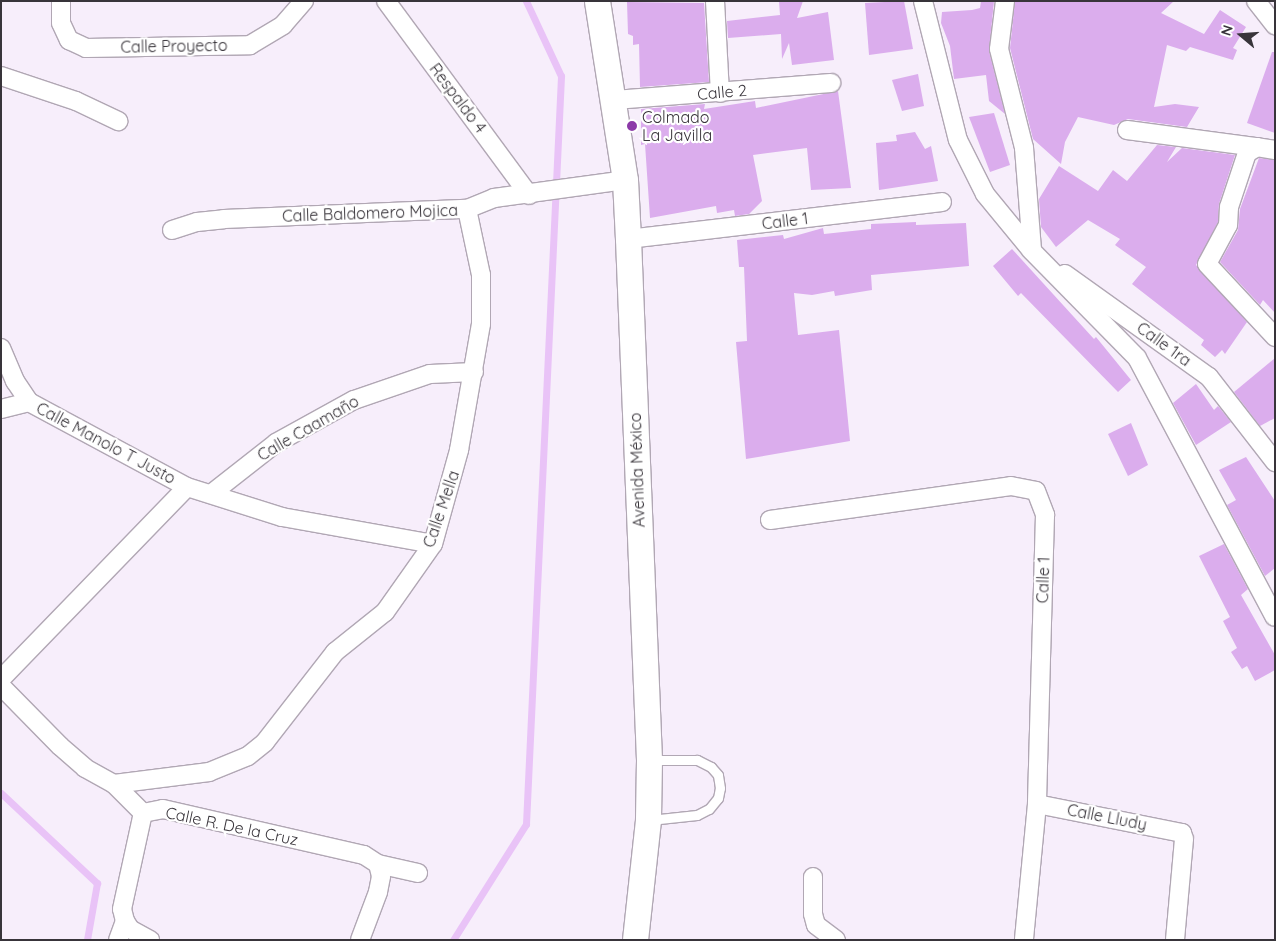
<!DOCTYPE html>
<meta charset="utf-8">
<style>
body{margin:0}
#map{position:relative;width:1276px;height:941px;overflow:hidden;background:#f7eefb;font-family:Quicksand,sans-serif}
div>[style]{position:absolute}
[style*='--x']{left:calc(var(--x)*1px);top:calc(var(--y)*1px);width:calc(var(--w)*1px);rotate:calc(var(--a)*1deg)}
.stream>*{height:7px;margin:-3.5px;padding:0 3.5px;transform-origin:3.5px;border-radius:3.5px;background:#e9c3f7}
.building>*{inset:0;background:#dbaded}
.roads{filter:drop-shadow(1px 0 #b1a7b4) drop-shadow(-1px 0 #b1a7b4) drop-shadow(0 1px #b1a7b4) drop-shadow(0 -1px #b1a7b4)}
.lane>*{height:9px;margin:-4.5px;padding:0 4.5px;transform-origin:4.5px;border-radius:4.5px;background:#fff}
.street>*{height:18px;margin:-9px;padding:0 9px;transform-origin:9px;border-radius:9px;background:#fff}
.secondary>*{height:25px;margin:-12.5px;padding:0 12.5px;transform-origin:12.5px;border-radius:12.5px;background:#fff}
.dots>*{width:14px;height:14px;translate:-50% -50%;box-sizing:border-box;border:2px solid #fff;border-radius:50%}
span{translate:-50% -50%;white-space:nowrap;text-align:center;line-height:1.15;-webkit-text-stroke:4.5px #fff;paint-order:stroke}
.street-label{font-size:16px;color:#38343a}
.poi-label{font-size:16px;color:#38343a}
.left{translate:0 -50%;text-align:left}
.frame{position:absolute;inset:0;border:2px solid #38343a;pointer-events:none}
.north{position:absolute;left:1216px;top:10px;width:50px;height:50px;-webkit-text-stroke:4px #fff;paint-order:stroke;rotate:288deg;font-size:14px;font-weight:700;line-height:20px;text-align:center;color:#38343a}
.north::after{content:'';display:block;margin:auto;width:18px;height:22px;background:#38343a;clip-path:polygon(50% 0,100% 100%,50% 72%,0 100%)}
</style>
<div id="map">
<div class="stream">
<div style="--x:1;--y:793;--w:132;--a:43.2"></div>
<div style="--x:97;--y:883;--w:58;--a:100"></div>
<div style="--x:453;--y:940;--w:137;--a:-57.8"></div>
<div style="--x:526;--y:824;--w:749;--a:-87.32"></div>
<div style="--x:561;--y:76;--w:83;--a:-115"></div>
</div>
<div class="building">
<div style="clip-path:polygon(779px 1px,803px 1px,797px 18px,828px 12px,834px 60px,792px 65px,789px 43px,782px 59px,781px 34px,728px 38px,727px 21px,780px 15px)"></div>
<div style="clip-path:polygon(904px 1px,913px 49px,869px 55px,865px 3px)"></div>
<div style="clip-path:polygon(981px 1px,994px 1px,989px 51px,1005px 114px,989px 101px,986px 75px,954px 79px,950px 46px,941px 23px,942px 12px,972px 10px,980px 8px)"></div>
<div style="clip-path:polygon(1015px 1px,1174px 1px,1161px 13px,1204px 34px,1220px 10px,1246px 27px,1233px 48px,1237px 50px,1233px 60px,1190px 47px,1186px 51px,1167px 45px,1154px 107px,1175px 104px,1199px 107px,1187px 127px,1128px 119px,1114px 125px,1078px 117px,1065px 142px,1061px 164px,1033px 139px,1010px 48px)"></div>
<div style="clip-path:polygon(627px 2px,704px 3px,709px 82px,640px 87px,639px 44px,633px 45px,633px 36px,628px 34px)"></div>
<div style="clip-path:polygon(1272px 52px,1275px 52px,1275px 133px,1247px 123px)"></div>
<div style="clip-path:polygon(918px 74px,924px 106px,902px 111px,892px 80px)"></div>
<div style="clip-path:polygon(838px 91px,851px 188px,811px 190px,807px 148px,753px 155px,762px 201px,749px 214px,735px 216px,734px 210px,717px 213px,716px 206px,650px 218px,645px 144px,641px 145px,641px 109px,705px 104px,704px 109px,755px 101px,756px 108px)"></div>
<div style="clip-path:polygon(994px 113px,1010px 165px,990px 172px,969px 117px)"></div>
<div style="clip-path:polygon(915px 132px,925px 149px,931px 146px,938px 181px,879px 190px,876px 143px,897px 141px,896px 135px)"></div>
<div style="clip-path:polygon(1157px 145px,1176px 147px,1167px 162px,1182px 148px,1235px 155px,1219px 204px,1218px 222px,1196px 265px,1247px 322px,1225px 354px,1222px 350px,1215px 357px,1201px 345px,1204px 340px,1132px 284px,1146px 267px,1115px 245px,1120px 239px,1088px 220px,1056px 247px,1041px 227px,1039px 199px,1059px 166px,1098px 191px,1113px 170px,1127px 181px)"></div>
<div style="clip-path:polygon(1259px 158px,1275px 160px,1275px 313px,1263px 300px,1260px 305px,1220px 262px,1238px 230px,1240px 209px)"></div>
<div style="clip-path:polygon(916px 222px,916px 225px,966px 223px,969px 266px,871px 275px,872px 290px,835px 296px,834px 291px,812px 295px,794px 293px,798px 335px,839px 330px,850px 441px,746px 459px,736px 342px,747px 341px,744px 267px,739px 267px,737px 240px,783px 235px,784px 239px,823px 228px,824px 234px,871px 229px,871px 224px)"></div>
<div style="clip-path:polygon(1012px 249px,1094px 339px,1096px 337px,1131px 380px,1118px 392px,1021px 293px,1018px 296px,993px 266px)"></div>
<div style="clip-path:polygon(1275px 358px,1275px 418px,1260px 426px,1234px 392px)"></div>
<div style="clip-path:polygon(1196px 384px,1214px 410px,1218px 406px,1231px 422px,1196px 445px,1173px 403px)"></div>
<div style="clip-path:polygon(1131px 423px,1148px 465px,1128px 476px,1108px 434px)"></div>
<div style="clip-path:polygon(1246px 457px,1275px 501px,1275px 568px,1265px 576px,1227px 505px,1236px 500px,1219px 470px)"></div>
<div style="clip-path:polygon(1224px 544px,1248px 589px,1241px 595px,1275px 655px,1275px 670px,1255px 681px,1247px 666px,1242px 669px,1231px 652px,1237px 648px,1223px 621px,1230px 617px,1199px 556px)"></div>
</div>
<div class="roads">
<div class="lane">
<div style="--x:650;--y:820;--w:47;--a:-6.1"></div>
<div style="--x:697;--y:815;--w:13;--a:-27"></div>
<div style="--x:709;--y:809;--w:14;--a:-51"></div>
<div style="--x:718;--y:798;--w:10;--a:-79"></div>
<div style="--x:720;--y:788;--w:13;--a:-99"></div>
<div style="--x:718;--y:775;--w:11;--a:-131"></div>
<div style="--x:711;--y:767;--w:16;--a:-153"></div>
<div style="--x:697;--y:760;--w:46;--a:180"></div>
</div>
<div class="street">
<div style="--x:61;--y:1;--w:22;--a:90"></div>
<div style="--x:61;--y:23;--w:19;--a:65"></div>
<div style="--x:69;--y:40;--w:19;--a:25"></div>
<div style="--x:86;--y:48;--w:164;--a:-1"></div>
<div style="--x:250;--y:45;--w:39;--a:-31"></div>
<div style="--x:283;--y:25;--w:32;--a:-49"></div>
<div style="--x:386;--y:1;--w:241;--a:53.6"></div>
<div style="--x:715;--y:1;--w:92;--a:86.9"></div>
<div style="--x:923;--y:1;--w:143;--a:75.9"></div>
<div style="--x:958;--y:140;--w:60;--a:63.4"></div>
<div style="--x:985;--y:194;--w:72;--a:50.6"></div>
<div style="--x:1031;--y:250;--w:151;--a:45.5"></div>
<div style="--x:1137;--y:358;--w:293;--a:62"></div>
<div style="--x:1005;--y:1;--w:48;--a:97.1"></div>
<div style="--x:999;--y:49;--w:102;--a:75.8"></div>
<div style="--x:1024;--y:148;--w:102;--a:85.5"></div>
<div style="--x:1256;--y:1;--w:31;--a:52"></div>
<div style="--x:1;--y:76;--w:79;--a:18.4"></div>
<div style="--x:76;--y:101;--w:47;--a:25.5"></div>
<div style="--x:614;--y:100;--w:218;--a:-4.5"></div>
<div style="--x:1127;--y:130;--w:131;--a:7.5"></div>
<div style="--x:1275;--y:150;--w:18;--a:-171"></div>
<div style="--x:1257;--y:147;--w:12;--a:149"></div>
<div style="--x:1247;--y:153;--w:57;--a:108.4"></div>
<div style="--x:1229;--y:207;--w:18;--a:93"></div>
<div style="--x:1228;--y:225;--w:44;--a:118.3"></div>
<div style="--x:1207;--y:264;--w:100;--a:47"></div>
<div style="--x:172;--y:230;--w:26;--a:-18"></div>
<div style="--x:197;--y:222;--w:27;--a:-6"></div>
<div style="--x:224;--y:219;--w:243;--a:-2.4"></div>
<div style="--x:467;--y:209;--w:29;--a:-22"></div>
<div style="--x:494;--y:198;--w:132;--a:-7.8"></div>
<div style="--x:628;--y:239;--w:316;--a:-6.7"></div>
<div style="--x:1065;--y:274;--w:177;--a:35.6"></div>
<div style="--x:1209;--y:377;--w:108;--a:52.2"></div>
<div style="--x:1;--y:348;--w:36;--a:67"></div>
<div style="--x:15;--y:381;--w:25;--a:56"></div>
<div style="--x:29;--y:402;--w:179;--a:28.3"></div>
<div style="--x:187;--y:487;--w:100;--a:17.5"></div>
<div style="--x:282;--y:517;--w:153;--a:10.1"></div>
<div style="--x:1;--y:409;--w:29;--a:-14"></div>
<div style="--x:211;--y:494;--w:83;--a:-38.1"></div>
<div style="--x:276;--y:443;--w:89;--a:-28.9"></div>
<div style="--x:354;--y:400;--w:80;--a:-18.9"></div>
<div style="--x:430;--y:374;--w:44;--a:-2.6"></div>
<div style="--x:770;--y:520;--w:243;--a:-8"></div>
<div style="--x:1011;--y:486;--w:25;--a:11"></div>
<div style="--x:1036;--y:491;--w:26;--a:69"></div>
<div style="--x:1045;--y:515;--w:289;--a:91.6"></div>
<div style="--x:1037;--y:804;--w:137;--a:95.5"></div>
<div style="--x:1;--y:679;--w:267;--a:-45.9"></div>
<div style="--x:1;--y:686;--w:84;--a:45.5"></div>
<div style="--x:60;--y:746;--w:33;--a:41"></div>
<div style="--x:85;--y:768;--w:33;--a:29"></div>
<div style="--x:114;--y:784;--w:41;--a:45"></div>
<div style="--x:143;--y:813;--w:20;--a:-11"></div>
<div style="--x:163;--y:809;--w:206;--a:12.9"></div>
<div style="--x:364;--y:855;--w:17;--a:33"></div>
<div style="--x:378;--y:864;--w:41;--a:12.7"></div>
<div style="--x:114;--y:784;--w:96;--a:-7.2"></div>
<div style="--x:209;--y:772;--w:42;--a:-22.3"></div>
<div style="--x:248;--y:756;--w:22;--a:-39"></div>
<div style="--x:265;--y:742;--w:114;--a:-52.1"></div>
<div style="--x:335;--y:652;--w:64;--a:-38.7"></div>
<div style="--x:385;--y:612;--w:83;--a:-54.8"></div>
<div style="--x:433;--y:544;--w:98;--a:-74.5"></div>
<div style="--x:459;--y:450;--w:128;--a:-80.1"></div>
<div style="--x:481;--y:324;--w:49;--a:-90"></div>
<div style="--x:481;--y:275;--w:67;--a:-102"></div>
<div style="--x:1037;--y:804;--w:148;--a:11.3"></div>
<div style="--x:1182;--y:833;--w:6;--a:72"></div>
<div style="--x:1184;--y:839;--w:101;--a:95.1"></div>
<div style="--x:813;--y:877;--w:37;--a:90"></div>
<div style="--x:813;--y:914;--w:11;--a:75"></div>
<div style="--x:816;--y:925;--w:25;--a:37"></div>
<div style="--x:125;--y:921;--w:9;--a:58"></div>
<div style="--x:130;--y:929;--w:23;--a:29"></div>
<div style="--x:118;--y:940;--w:20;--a:-70"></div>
<div style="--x:125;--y:921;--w:12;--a:-104"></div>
<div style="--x:122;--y:909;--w:98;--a:-77.7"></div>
<div style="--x:360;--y:940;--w:51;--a:-69.4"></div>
<div style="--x:378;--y:892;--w:16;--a:-79"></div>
<div style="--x:381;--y:876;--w:12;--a:-104"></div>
</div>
<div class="secondary">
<div style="--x:597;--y:1;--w:181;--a:81.1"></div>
<div style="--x:625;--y:180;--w:59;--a:87.1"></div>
<div style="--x:628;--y:239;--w:521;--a:87.69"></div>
<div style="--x:649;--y:760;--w:60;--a:91"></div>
<div style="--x:648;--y:820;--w:121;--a:96.2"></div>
</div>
</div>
<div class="dots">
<div style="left:632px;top:126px;background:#8c3aa8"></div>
</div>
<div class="street-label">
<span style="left:174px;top:46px;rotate:-1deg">Calle Proyecto</span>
<span style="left:722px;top:92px;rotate:-5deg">Calle 2</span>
<span style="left:458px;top:98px;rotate:53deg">Respaldo 4</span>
<span style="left:370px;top:213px;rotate:-2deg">Calle Baldomero Mojica</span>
<span style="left:785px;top:221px;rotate:-7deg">Calle 1</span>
<span style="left:1164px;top:344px;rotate:36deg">Calle 1ra</span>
<span style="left:308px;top:428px;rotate:-30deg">Calle Caamaño</span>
<span style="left:106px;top:443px;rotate:28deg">Calle Manolo T Justo</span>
<span style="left:637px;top:470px;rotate:-92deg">Avenida México</span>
<span style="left:441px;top:509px;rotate:-71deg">Calle Mella</span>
<span style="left:1043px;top:580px;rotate:-88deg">Calle 1</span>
<span style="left:1107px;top:817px;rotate:11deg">Calle Lludy</span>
<span style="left:232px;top:826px;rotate:12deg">Calle R. De la Cruz</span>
</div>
<div class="poi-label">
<span class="left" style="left:642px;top:126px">Colmado<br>La Javilla</span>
</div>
<div class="frame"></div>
<div class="north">N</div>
</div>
